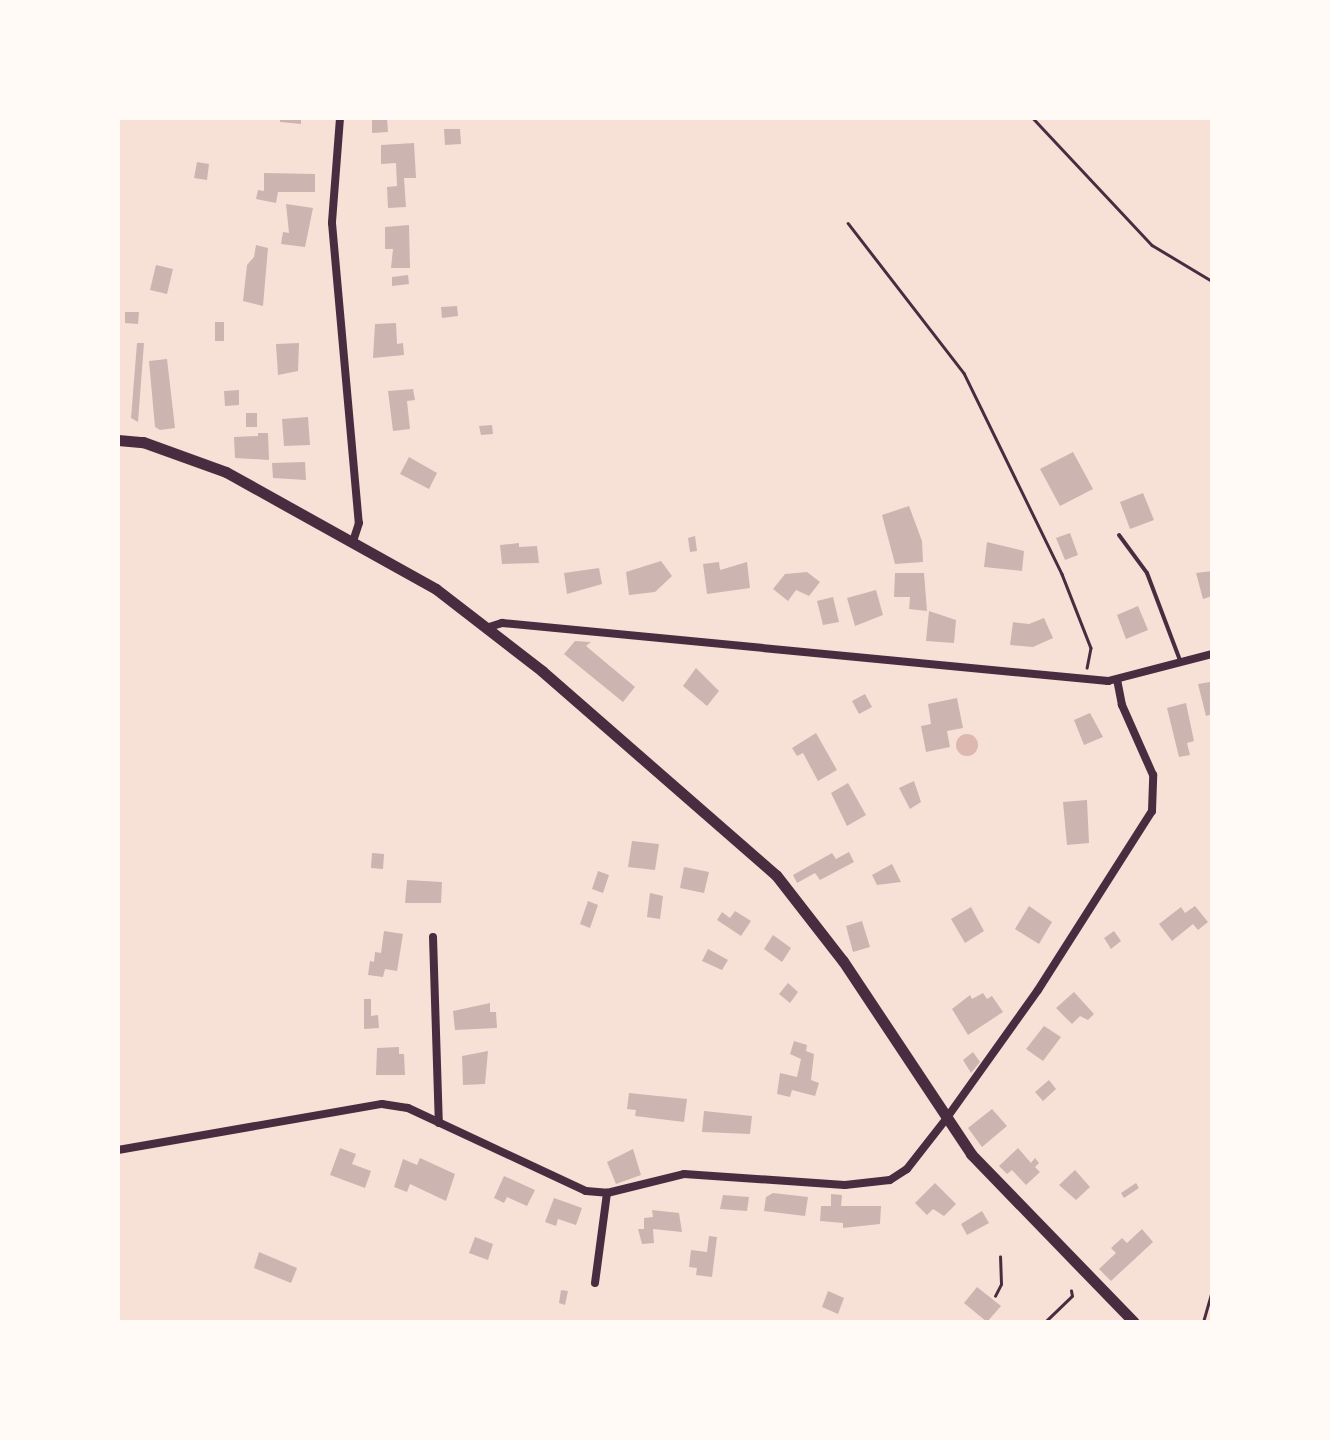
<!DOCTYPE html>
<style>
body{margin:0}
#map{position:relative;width:1330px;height:1440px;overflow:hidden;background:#f7e1d7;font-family:"Sofia Sans Condensed",sans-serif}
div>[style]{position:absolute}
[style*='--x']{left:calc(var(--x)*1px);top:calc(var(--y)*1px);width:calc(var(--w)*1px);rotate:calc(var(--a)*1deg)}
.water>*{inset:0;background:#dcb8b0}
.round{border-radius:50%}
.building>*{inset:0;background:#ccb4b1}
.path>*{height:2.5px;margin:-1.25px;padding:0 1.25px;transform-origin:1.25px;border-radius:1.25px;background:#4a2c40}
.service>*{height:4px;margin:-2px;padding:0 2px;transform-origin:2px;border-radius:2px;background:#4a2c40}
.minor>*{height:8px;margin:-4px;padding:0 4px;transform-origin:4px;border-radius:4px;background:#4a2c40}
.primary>*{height:11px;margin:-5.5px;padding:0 5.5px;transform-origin:5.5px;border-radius:5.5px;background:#4a2c40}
span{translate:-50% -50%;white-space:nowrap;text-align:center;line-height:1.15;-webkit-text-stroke:10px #fffaf5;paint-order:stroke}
.frame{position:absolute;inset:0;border:120px solid #fffaf5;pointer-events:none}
</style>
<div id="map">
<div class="water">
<div class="round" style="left:956px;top:734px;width:22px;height:22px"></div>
</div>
<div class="building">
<div style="clip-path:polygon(280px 118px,301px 118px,301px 124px,280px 122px)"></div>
<div style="clip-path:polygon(372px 118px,387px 118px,388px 132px,372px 133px)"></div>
<div style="clip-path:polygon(444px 129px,460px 129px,461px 144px,445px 145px)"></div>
<div style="clip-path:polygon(414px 143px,416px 178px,404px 178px,406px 207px,388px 208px,387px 187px,397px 186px,396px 163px,381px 164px,381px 145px)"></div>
<div style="clip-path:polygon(197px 162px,209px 164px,207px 180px,194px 178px)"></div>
<div style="clip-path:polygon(264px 173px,315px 174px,315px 192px,278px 192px,276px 203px,256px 199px,258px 190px,264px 191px)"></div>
<div style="clip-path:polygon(286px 204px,313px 208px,305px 247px,281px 244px,283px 232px,289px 233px)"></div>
<div style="clip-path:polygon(409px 225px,410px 268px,391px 268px,393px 249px,385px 249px,385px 227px)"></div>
<div style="clip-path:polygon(256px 245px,268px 248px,263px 306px,243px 301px,247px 265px,254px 257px)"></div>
<div style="clip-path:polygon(156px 265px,173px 269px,167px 294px,150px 290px)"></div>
<div style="clip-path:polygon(408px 275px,409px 284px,392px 286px,392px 277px)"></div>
<div style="clip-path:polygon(457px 306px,458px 316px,442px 318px,441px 307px)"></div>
<div style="clip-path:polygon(125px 312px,139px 312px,138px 324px,125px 323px)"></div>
<div style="clip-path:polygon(215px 322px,224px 322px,224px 341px,215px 341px)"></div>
<div style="clip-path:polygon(396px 323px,397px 344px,403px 343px,404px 355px,373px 358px,375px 324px)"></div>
<div style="clip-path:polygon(137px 343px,144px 343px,138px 422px,131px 418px)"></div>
<div style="clip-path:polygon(299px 343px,298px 371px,278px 375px,276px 344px)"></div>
<div style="clip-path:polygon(167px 359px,175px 428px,160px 430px,155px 427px,149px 361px)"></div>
<div style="clip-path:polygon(413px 389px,415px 400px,407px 401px,410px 429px,393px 431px,388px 391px)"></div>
<div style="clip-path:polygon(239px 390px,239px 405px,225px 406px,224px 391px)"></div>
<div style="clip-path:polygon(246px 413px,257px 413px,257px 427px,246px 427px)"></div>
<div style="clip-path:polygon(308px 417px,310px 445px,284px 446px,282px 419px)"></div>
<div style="clip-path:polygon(492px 425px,493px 434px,481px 435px,479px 426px)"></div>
<div style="clip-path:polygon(258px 433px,268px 433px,269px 460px,235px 458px,234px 437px,258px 436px)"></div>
<div style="clip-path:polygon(1073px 452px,1093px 489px,1060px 506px,1040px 469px)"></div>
<div style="clip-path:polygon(409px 457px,437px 473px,429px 489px,400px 474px)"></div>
<div style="clip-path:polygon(305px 462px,306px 480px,273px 478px,272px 463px)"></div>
<div style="clip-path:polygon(1143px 493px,1154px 520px,1130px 529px,1120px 502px)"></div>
<div style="clip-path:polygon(909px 506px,922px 541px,923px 562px,895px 564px,882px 515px)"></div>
<div style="clip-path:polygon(1070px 533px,1078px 555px,1065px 560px,1056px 538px)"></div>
<div style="clip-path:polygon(695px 536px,697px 551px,690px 552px,688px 538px)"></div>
<div style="clip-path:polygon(987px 542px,1024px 551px,1022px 571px,984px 567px)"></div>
<div style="clip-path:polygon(519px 543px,519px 547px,537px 546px,539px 563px,502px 564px,500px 545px)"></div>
<div style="clip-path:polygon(661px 561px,672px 576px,655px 592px,629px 595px,626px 572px)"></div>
<div style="clip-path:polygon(719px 562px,720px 570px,747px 562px,750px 588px,707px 594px,703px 564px)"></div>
<div style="clip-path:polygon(599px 568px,602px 584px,567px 594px,564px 573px)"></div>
<div style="clip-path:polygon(1212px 571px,1212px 596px,1203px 599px,1196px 573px)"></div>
<div style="clip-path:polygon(807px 572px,820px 582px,809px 596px,796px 590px,788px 601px,773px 589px,785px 574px)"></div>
<div style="clip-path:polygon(895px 573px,924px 573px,927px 611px,909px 609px,910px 597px,894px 597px)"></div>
<div style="clip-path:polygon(876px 590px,883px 615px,855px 626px,847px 598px)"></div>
<div style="clip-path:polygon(833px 597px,839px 622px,823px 625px,817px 601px)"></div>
<div style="clip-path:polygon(1138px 606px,1148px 630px,1126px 639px,1117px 615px)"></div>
<div style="clip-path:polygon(929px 611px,956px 620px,954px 643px,926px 641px)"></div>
<div style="clip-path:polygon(1044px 618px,1053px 638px,1033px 647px,1010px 645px,1013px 622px,1029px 624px)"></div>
<div style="clip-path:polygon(575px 641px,591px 642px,586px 646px,635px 687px,623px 702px,564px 654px)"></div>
<div style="clip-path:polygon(696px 668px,719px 691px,707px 706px,683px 686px)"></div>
<div style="clip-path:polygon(1210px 682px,1212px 714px,1206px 716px,1198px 684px)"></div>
<div style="clip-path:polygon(865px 694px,872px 707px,859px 714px,852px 701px)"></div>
<div style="clip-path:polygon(957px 698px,963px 728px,947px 731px,950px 747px,926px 752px,921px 726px,931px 724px,928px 704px)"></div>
<div style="clip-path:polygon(1186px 703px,1194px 741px,1187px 743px,1190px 755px,1179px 757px,1167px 708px)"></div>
<div style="clip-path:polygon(1090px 713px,1103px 737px,1084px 745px,1074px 720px)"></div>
<div style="clip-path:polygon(816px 733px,837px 770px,818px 781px,803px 753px,797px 756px,792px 748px)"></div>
<div style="clip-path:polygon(914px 781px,921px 802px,910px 809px,899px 788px)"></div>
<div style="clip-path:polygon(848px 783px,866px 815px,847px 826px,831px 793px)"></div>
<div style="clip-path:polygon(1087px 800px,1089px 843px,1067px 845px,1063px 802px)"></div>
<div style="clip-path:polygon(632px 841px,659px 844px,655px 870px,628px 867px)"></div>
<div style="clip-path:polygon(849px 852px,854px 862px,820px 880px,815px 873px,797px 883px,793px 875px,832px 853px,836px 859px)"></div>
<div style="clip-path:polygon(372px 853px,384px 854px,383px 869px,371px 868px)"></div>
<div style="clip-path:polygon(892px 864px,901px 882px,877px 885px,872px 875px)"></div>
<div style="clip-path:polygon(684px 867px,709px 872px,704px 893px,680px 888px)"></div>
<div style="clip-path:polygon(598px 871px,609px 875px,603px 893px,592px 889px)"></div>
<div style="clip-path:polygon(407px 880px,442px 882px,441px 903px,405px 903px)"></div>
<div style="clip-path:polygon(650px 893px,663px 896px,660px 919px,647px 917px)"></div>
<div style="clip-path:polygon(588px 901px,598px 905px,590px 928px,580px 924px)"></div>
<div style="clip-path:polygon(1029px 906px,1052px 922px,1039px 944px,1015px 929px)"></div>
<div style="clip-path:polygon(1195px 906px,1208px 922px,1198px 930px,1193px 924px,1172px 941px,1159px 924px,1181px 907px,1185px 913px)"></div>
<div style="clip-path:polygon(971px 907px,984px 931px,965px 943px,951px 919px)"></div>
<div style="clip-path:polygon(735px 911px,751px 921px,741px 936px,717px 920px,722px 912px,730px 918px)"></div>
<div style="clip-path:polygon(862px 921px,870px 947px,853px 952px,846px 926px)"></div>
<div style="clip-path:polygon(384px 931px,403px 934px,397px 971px,385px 969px,383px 977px,368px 975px,370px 961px,374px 962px,375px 952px,381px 953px)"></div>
<div style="clip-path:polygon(1114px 931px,1121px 941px,1111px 949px,1104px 938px)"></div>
<div style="clip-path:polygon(773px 935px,791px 948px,782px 962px,764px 949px)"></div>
<div style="clip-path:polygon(708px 949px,728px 960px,722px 970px,702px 961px)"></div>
<div style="clip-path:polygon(788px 983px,798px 992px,790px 1003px,779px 994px)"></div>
<div style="clip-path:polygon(1074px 992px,1094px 1014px,1088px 1020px,1080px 1016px,1072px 1024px,1056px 1008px)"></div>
<div style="clip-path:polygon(983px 993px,987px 999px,992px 996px,1003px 1012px,968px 1035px,952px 1009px,970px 995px,972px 999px)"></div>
<div style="clip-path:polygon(364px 999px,371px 999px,371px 1016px,378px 1015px,379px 1028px,364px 1029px)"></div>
<div style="clip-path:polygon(490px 1003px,490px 1012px,496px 1012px,497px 1028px,455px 1030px,453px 1011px)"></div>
<div style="clip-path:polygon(1044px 1026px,1061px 1037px,1043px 1061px,1026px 1049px)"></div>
<div style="clip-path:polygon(794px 1041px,807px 1045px,806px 1051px,814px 1054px,811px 1080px,819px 1083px,815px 1096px,792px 1090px,790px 1097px,777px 1094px,780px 1073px,797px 1077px,801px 1059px,790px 1054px)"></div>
<div style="clip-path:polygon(399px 1047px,399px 1054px,404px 1054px,405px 1075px,376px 1075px,377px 1048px)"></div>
<div style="clip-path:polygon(488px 1051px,485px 1084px,463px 1085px,462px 1056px)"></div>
<div style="clip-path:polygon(973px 1052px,980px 1062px,971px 1073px,963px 1060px)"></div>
<div style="clip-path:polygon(1049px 1080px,1056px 1089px,1043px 1101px,1035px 1092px)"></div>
<div style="clip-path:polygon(629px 1093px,687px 1099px,684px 1122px,635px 1116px,636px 1110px,627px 1109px)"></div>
<div style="clip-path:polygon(992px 1109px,1007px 1126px,982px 1147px,968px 1128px)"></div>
<div style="clip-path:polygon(704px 1111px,752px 1116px,750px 1134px,702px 1132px)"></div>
<div style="clip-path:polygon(340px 1148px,356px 1154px,352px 1164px,371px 1171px,365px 1188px,330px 1175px)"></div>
<div style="clip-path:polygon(1018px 1148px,1031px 1163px,1035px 1158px,1039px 1163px,1035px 1167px,1040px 1172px,1026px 1185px,1012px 1170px,1007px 1174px,999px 1166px)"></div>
<div style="clip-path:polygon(633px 1149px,641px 1175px,616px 1184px,607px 1162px)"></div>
<div style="clip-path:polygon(420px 1158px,455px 1174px,446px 1201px,410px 1184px,407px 1192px,394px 1187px,403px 1159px,417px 1165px)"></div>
<div style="clip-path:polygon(1075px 1170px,1090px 1187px,1076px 1200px,1059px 1185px)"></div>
<div style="clip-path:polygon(504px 1176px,535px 1190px,527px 1206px,507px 1197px,504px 1203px,494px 1198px)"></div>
<div style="clip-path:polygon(935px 1183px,956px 1204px,944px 1216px,933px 1209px,927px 1215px,915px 1203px)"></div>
<div style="clip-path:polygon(1136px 1183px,1139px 1188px,1124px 1198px,1121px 1193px)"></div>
<div style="clip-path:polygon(773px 1193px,808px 1197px,805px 1216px,764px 1211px,766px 1197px)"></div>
<div style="clip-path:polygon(831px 1194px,842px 1195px,841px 1206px,881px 1206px,880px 1224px,843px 1228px,843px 1223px,820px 1221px,821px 1206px,831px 1206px)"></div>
<div style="clip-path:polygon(723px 1195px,749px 1197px,747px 1211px,720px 1209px)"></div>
<div style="clip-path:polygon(554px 1198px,582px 1208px,576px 1225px,558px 1219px,556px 1226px,545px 1222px)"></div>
<div style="clip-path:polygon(652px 1210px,679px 1213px,682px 1232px,653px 1229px,654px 1243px,642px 1244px,638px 1229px,644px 1229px,644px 1218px,653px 1217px)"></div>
<div style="clip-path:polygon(982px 1211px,989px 1223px,967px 1235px,961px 1224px)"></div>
<div style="clip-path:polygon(1142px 1229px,1153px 1242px,1111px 1281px,1099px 1269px,1116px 1253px,1111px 1248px,1122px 1238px,1127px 1243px)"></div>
<div style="clip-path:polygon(709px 1236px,717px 1237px,712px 1277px,696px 1275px,697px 1268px,689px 1267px,691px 1250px,707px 1252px)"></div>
<div style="clip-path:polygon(475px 1237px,493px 1244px,488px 1260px,469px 1253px)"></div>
<div style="clip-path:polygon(259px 1252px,297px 1268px,291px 1283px,254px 1268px)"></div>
<div style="clip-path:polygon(977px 1287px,1001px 1306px,987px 1322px,964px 1303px)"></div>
<div style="clip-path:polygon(561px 1290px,568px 1291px,565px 1305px,559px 1303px)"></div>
<div style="clip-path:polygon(828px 1291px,844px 1298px,838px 1314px,822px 1307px)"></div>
</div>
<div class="path">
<div style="--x:1033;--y:118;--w:174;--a:46.9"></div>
<div style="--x:1152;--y:245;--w:70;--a:31"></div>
<div style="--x:848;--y:223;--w:190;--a:52.3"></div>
<div style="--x:964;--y:373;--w:224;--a:64"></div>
<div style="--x:1062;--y:574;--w:79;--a:68.6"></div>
<div style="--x:1091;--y:648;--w:20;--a:101"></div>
<div style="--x:995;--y:1296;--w:13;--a:-63"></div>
<div style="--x:1001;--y:1284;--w:27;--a:-92"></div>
<div style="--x:1045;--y:1322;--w:37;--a:-44"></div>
<div style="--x:1072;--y:1296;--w:5;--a:-101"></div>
<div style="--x:1203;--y:1322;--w:33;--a:-74"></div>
</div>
<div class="service">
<div style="--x:1119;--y:535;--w:47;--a:53.6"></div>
<div style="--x:1147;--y:573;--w:96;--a:69.3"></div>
</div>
<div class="minor">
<div style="--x:340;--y:118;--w:105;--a:94.4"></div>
<div style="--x:332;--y:223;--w:301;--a:84.9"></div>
<div style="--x:359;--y:523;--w:20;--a:108"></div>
<div style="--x:489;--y:627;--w:14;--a:-17"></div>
<div style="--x:502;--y:623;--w:609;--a:5.47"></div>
<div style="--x:1108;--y:681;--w:107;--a:-14.6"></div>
<div style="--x:433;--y:937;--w:186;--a:88.2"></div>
<div style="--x:118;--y:1150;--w:268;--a:-9.9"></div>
<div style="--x:382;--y:1104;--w:26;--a:9"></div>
<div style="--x:408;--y:1108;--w:196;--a:25"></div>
<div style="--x:586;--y:1191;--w:21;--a:5"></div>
<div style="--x:607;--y:1193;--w:79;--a:-13.9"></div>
<div style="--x:684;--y:1174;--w:161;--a:3.9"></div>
<div style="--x:845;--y:1185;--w:45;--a:-6.3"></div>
<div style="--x:890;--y:1180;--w:20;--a:-33"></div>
<div style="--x:907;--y:1169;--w:63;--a:-52"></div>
<div style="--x:946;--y:1119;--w:158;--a:-54.5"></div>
<div style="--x:1038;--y:990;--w:212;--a:-57.5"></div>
<div style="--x:1152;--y:811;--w:36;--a:-88"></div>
<div style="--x:1153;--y:775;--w:77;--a:-113.9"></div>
<div style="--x:1122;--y:705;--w:25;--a:-101"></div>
<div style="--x:595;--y:1283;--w:91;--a:-82.4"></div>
</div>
<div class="primary">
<div style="--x:118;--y:440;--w:25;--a:5"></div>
<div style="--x:143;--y:442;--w:88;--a:19.9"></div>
<div style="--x:226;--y:472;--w:240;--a:29.1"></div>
<div style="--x:436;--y:589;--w:134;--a:37.7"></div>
<div style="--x:542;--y:671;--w:310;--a:41.1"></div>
<div style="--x:776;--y:875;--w:109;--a:52.1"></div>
<div style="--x:843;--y:961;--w:232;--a:56.4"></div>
<div style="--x:971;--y:1154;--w:234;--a:45.9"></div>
</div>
<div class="frame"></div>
</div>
